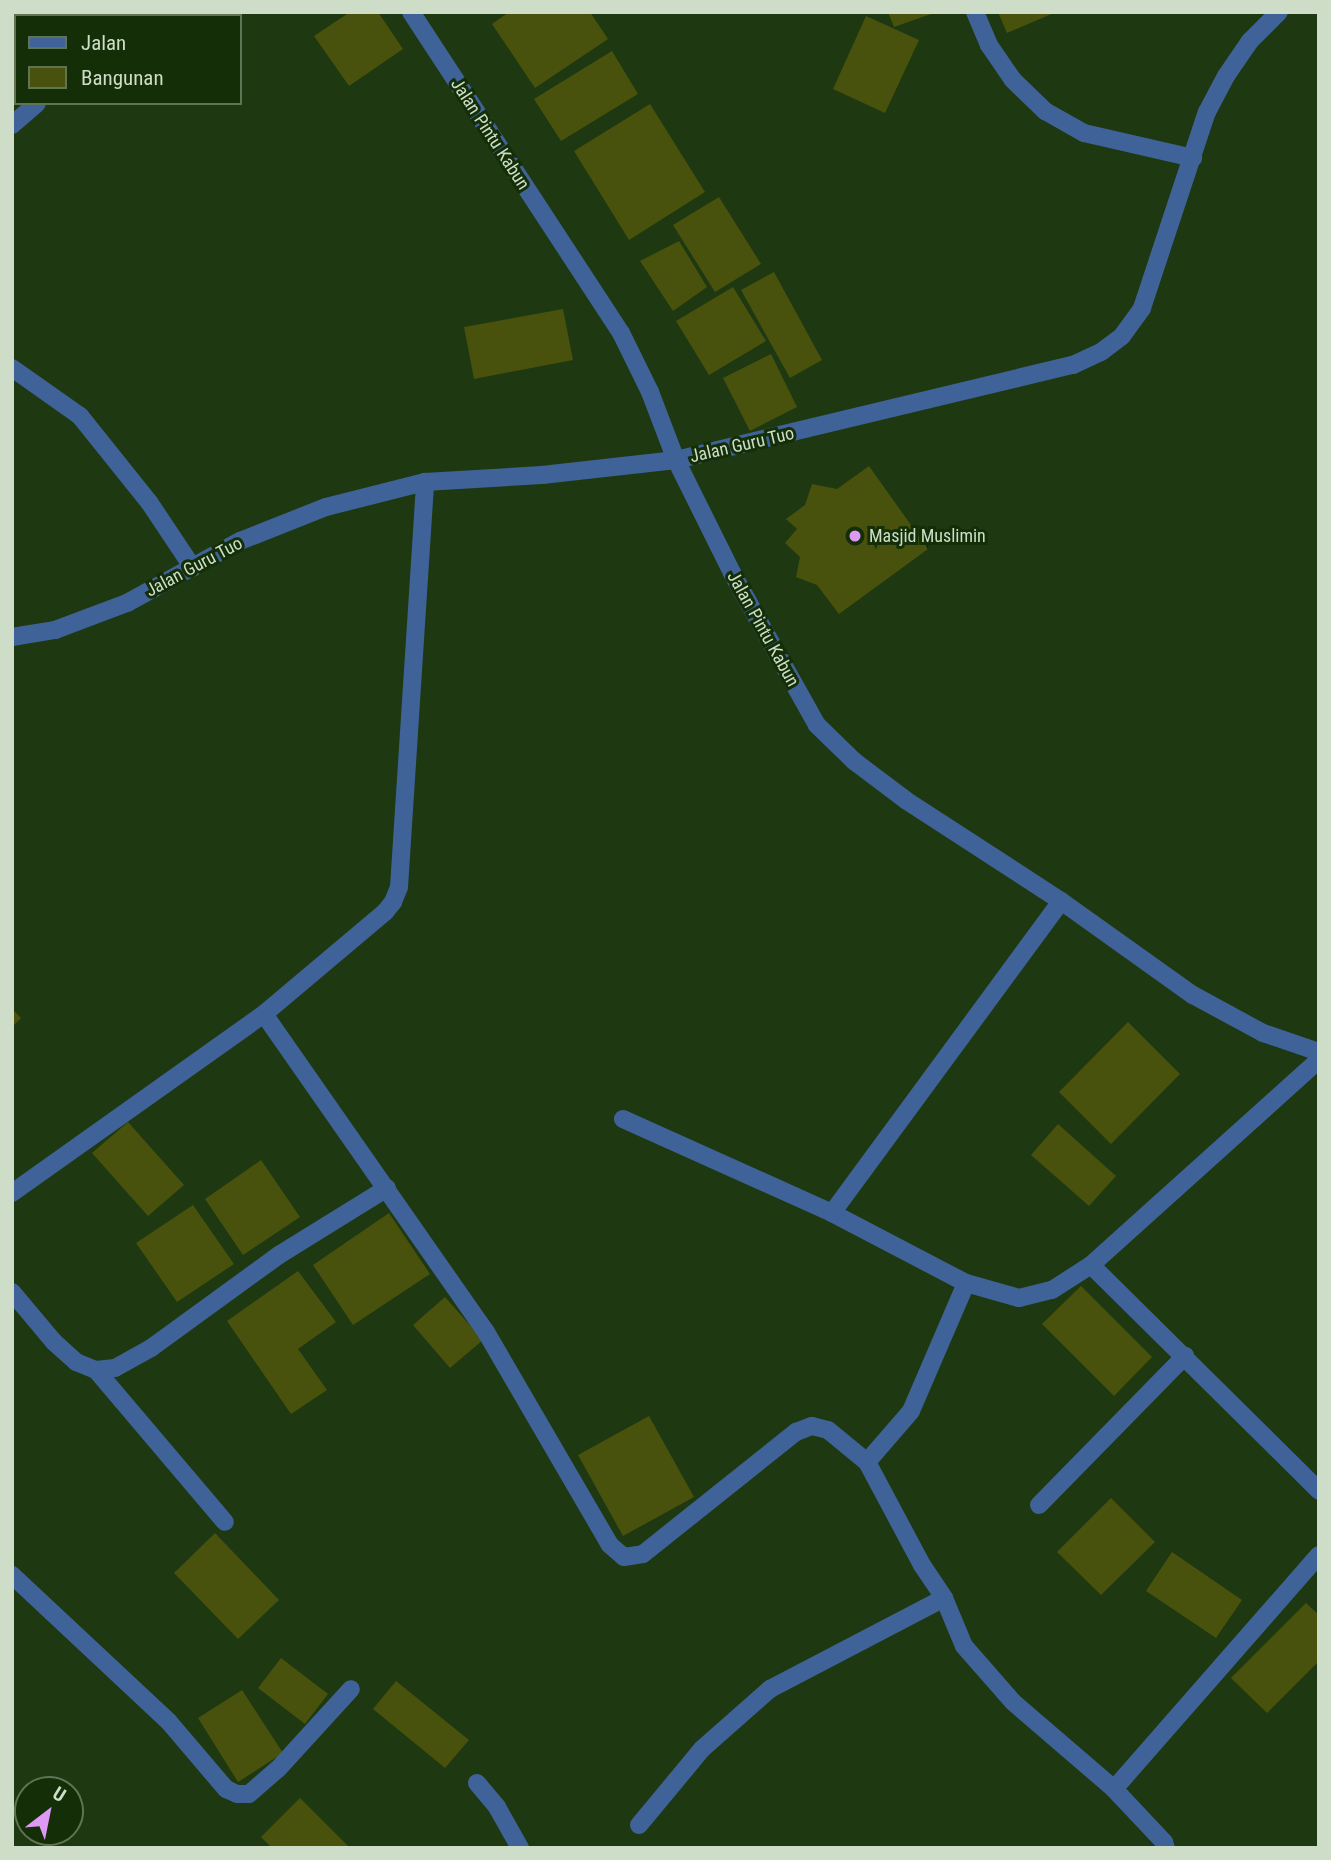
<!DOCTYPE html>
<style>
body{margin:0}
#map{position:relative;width:1331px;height:1860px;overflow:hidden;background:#1e3812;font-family:"Roboto Condensed",sans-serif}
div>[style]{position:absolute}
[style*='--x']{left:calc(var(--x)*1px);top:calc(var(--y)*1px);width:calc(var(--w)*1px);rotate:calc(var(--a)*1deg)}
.building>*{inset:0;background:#48520c}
.minor>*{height:18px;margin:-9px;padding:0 9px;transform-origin:9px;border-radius:9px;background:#3f6398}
.dots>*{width:19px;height:19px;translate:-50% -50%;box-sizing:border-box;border:4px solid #142e08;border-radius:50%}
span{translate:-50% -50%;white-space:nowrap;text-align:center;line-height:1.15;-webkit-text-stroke:6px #142e08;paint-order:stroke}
.street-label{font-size:18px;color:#cdddc7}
.poi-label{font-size:18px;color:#cdddc7}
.left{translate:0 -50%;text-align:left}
.frame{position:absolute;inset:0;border:14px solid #cdddc7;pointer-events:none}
.legend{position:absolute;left:14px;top:14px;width:228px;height:91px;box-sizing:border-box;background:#142e08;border:2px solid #5e7454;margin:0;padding:9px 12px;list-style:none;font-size:21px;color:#cdddc7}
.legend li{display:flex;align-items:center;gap:14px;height:35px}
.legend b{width:35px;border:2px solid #5e7454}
.north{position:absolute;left:14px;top:1776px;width:70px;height:70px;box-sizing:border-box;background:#142e08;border:2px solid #5e7454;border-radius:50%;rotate:32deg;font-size:19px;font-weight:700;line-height:28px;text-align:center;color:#cdddc7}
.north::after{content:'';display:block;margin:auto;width:24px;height:32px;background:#dd99f3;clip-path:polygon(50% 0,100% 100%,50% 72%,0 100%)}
</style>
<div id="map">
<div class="building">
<div style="clip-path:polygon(350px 12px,378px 12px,403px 49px,349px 86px,314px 36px)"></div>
<div style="clip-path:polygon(509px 12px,590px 12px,608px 39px,535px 88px,492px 24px)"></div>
<div style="clip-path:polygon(888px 12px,934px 12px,934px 13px,894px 27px)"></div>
<div style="clip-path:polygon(998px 12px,1056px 12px,1007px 33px)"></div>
<div style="clip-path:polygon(866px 16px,919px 40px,885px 113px,833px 89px)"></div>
<div style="clip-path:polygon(612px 51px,638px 94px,561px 141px,534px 99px)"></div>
<div style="clip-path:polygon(650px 104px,705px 192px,629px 240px,574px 151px)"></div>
<div style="clip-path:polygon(719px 197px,761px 264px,715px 292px,673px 225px)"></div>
<div style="clip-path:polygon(679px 241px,707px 287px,673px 311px,640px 261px)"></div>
<div style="clip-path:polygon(774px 272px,822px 360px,790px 378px,741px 290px)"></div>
<div style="clip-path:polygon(733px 287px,766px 341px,709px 375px,676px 321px)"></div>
<div style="clip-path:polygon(563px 309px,573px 360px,474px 379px,464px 327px)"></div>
<div style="clip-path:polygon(771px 354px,797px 407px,750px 431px,723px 378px)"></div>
<div style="clip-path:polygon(869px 466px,928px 549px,839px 614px,817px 585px,796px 577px,800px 557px,785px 543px,797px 529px,786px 519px,805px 505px,812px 484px,837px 489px)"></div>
<div style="clip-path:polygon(12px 1009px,21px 1018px,12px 1027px)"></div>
<div style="clip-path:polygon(1128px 1022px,1180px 1074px,1111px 1144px,1059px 1092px)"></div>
<div style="clip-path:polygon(128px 1122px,184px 1185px,148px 1216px,92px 1153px)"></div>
<div style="clip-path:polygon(1058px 1124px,1116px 1176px,1089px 1206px,1031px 1155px)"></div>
<div style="clip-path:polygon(261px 1160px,300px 1217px,243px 1255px,205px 1199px)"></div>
<div style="clip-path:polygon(193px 1205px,234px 1264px,177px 1302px,136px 1243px)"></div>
<div style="clip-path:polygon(389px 1213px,430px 1274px,353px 1325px,313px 1265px)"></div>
<div style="clip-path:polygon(298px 1271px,336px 1322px,298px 1349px,327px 1390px,291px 1414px,227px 1321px)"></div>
<div style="clip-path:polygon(1081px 1286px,1152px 1357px,1114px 1396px,1042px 1324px)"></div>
<div style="clip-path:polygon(445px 1297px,483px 1340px,450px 1368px,413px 1325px)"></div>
<div style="clip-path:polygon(649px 1416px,694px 1497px,623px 1536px,578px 1455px)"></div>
<div style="clip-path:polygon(1111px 1498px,1155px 1542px,1101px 1595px,1057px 1552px)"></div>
<div style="clip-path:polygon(215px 1533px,279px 1600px,238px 1639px,174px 1573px)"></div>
<div style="clip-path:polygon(1172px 1552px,1242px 1600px,1216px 1638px,1146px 1591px)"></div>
<div style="clip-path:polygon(1306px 1603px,1319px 1615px,1319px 1661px,1267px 1713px,1231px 1678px)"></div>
<div style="clip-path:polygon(281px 1658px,328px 1694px,305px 1724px,258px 1688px)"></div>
<div style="clip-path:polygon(396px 1681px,469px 1740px,445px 1768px,373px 1709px)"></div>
<div style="clip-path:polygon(242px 1690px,283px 1753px,238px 1782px,198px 1718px)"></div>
<div style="clip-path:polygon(300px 1798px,350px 1848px,272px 1848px,261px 1837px)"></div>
</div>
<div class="minor">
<div style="--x:411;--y:12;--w:384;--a:56.8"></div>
<div style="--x:621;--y:333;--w:66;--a:63.8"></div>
<div style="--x:650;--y:392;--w:73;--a:69.1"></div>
<div style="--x:676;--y:460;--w:126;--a:63.6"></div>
<div style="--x:732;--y:573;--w:174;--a:60.8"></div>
<div style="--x:817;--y:725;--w:52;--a:44.2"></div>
<div style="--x:854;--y:761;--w:66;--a:37"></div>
<div style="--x:907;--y:801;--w:184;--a:33"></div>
<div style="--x:1061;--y:901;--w:162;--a:35.5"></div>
<div style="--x:1193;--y:995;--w:80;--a:28.5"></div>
<div style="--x:1263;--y:1033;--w:59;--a:18.7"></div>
<div style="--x:975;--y:12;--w:36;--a:67"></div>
<div style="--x:989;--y:45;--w:42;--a:55.6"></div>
<div style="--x:1013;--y:80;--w:45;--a:44.1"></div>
<div style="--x:1045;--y:111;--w:45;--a:29.4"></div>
<div style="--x:1084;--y:133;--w:112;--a:12.9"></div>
<div style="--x:12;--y:125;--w:33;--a:-41"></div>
<div style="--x:12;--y:368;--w:83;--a:35.2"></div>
<div style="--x:80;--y:416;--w:110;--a:51.3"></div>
<div style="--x:149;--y:502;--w:79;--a:56.3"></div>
<div style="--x:12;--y:637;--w:44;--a:-9.2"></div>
<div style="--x:55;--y:630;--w:77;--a:-20.6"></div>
<div style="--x:127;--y:603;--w:129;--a:-28.8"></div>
<div style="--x:240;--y:541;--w:92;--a:-21.6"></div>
<div style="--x:326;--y:507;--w:102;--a:-14.2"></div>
<div style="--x:425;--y:482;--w:117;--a:-3.4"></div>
<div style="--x:542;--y:475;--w:135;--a:-6.4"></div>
<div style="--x:676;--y:460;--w:408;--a:-13.5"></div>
<div style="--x:1073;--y:365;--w:31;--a:-25"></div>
<div style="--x:1101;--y:352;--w:26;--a:-37"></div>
<div style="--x:1122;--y:336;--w:34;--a:-54"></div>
<div style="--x:1142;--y:308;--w:206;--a:-71.7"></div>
<div style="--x:1207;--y:112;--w:41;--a:-62.2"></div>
<div style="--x:1226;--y:76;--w:42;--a:-55.6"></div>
<div style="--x:1250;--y:41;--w:41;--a:-45"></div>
<div style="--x:264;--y:1014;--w:388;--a:55.1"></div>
<div style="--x:486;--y:1332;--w:246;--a:59.8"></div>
<div style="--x:610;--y:1545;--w:18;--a:41"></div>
<div style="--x:624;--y:1557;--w:19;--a:-9"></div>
<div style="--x:643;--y:1554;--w:196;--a:-38.6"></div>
<div style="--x:796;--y:1432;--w:17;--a:-21"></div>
<div style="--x:812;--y:1426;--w:16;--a:14"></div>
<div style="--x:828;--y:1430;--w:50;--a:39.4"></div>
<div style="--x:867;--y:1462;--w:117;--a:61.9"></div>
<div style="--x:922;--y:1565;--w:40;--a:56"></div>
<div style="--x:944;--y:1598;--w:52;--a:67.4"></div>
<div style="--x:964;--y:1646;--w:74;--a:48.8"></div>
<div style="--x:1013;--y:1702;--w:133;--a:40.7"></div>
<div style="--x:1114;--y:1789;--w:73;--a:46.7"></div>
<div style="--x:1164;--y:1842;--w:6;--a:72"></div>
<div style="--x:623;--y:1119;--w:229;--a:24.2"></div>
<div style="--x:832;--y:1213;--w:151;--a:27.6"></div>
<div style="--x:966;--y:1283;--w:55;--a:15.8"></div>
<div style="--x:1019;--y:1298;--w:34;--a:-14"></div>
<div style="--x:1052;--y:1290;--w:46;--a:-32.7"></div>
<div style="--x:1091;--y:1265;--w:307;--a:-42"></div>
<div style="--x:12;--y:1193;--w:309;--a:-35.4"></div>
<div style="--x:264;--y:1014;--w:158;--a:-40.1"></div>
<div style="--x:385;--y:912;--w:13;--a:-51"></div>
<div style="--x:393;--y:902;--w:16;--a:-68"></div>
<div style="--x:399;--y:887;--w:406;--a:-86.3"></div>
<div style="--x:832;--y:1213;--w:387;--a:-53.7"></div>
<div style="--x:1091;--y:1265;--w:321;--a:44.7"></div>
<div style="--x:12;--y:1292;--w:65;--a:50"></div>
<div style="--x:54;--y:1342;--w:30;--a:42"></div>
<div style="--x:76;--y:1362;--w:22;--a:22"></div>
<div style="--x:96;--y:1370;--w:19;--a:-6"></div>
<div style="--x:115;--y:1368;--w:41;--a:-29.1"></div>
<div style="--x:151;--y:1348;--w:158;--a:-36"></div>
<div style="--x:279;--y:1255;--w:127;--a:-31.8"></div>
<div style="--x:96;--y:1370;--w:199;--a:49.7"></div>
<div style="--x:867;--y:1462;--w:67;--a:-49.2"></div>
<div style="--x:911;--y:1411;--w:139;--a:-66.7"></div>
<div style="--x:1039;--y:1505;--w:209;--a:-45.6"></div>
<div style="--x:12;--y:1575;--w:215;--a:43.1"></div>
<div style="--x:169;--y:1722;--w:88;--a:49.6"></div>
<div style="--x:226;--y:1789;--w:12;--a:24"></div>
<div style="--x:237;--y:1794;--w:12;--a:0"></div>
<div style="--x:249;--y:1794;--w:38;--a:-41"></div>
<div style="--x:278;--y:1769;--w:108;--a:-47.6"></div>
<div style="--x:477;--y:1783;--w:31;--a:50"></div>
<div style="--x:497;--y:1807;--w:47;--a:60.7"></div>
<div style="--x:1114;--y:1789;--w:311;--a:-48.8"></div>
<div style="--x:639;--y:1825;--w:99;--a:-50.3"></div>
<div style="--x:702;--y:1749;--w:91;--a:-41.4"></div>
<div style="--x:770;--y:1689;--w:196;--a:-27.6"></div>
</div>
<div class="dots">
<div style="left:855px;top:536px;background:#dd99f3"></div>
</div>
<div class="street-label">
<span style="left:490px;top:134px;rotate:57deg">Jalan Pintu Kabun</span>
<span style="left:742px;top:445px;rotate:-13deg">Jalan Guru Tuo</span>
<span style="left:194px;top:567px;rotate:-28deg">Jalan Guru Tuo</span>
<span style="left:763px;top:629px;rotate:61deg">Jalan Pintu Kabun</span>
</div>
<div class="poi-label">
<span class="left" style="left:869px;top:536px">Masjid Muslimin</span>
</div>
<div class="frame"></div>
<ul class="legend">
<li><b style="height:9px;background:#3f6398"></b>Jalan</li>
<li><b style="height:19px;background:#48520c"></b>Bangunan</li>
</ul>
<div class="north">U</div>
</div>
